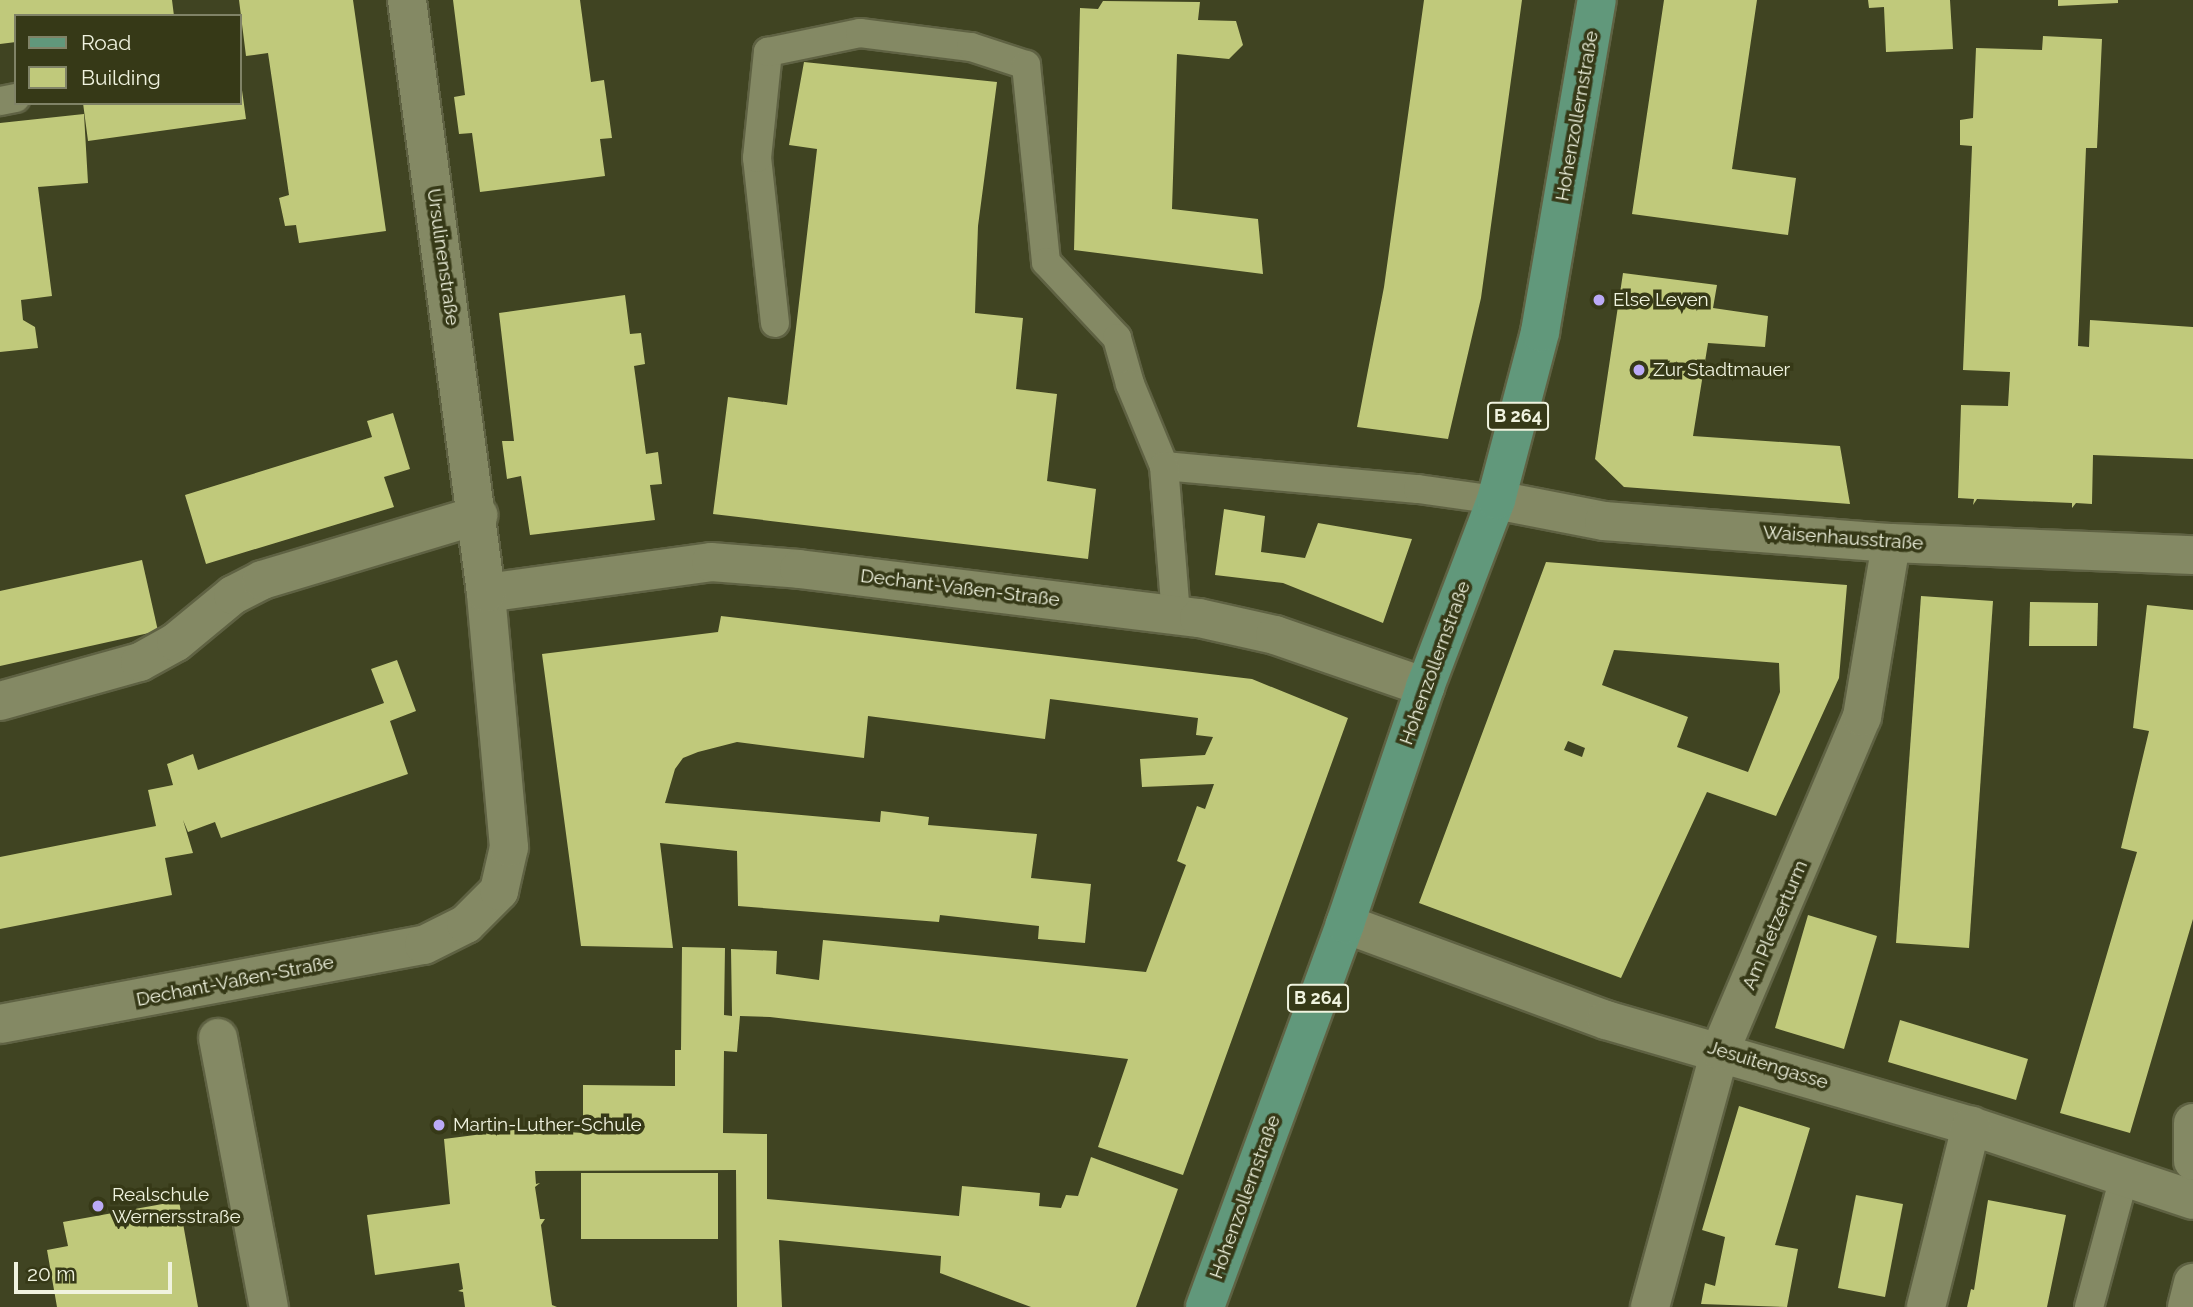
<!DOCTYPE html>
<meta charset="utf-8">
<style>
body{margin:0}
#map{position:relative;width:2193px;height:1307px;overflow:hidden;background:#404422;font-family:Raleway,sans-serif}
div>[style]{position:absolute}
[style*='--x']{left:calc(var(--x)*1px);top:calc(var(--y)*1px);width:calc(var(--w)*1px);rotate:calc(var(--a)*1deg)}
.building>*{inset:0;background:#c0c97b}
.roads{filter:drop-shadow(2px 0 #5f6243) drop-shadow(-2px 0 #5f6243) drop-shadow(0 2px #5f6243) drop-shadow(0 -2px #5f6243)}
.service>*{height:28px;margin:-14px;padding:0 14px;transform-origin:14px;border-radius:14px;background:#848964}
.minor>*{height:38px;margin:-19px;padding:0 19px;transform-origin:19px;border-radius:19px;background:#848964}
.primary>*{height:38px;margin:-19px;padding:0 19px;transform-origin:19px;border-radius:19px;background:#61987b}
.dots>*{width:19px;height:19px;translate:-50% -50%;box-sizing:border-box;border:4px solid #363917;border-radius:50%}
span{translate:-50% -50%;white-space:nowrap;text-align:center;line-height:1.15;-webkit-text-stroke:7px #363917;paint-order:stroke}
.shield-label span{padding:2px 5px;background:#363917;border:2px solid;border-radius:5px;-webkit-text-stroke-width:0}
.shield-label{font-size:18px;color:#f0f3df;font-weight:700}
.street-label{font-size:19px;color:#f0f3df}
.poi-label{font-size:19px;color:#f0f3df}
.left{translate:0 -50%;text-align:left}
.legend{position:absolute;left:14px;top:14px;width:228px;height:91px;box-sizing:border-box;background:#363917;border:2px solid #808367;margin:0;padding:9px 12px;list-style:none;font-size:21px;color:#f0f3df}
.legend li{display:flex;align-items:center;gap:14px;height:35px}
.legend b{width:35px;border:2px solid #808367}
.scale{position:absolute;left:14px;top:1262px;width:158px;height:32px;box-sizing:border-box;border:4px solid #f0f3df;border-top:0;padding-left:9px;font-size:21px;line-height:24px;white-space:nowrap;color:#f0f3df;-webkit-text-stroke:5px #363917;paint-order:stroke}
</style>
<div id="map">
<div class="building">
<div style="clip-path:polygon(0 0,172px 0,174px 16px,16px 16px,16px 42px,0 44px)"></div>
<div style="clip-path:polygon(239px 0,353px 0,386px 231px,299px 243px,296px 225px,285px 226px,279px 198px,289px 195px,268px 53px,246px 56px)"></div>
<div style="clip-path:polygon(453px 0,580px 0,591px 82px,604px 80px,612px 138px,600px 139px,605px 176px,480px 192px,472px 133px,459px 134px,454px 97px,465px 95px)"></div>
<div style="clip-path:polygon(1424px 0,1522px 0,1481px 298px,1448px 439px,1357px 427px,1384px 287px)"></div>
<div style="clip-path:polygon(1664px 0,1757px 0,1732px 169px,1796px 178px,1788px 235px,1632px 214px)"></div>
<div style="clip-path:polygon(1868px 0,1950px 0,1953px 49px,1886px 52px,1884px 7px,1869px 8px)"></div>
<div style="clip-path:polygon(2058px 0,2118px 0,2118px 3px,2058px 6px)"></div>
<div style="clip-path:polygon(1103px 1px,1200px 2px,1198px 20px,1236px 21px,1243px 45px,1229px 59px,1177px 54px,1172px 209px,1258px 219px,1263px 274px,1074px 250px,1080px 8px,1098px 9px)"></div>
<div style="clip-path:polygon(2043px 36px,2102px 39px,2097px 148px,2086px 148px,2078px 346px,2089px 347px,2090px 320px,2193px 327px,2193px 459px,2093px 455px,2092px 504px,2076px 503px,2072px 508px,2072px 503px,1977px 499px,1973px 505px,1974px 499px,1958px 498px,1961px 405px,2008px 406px,2010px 372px,1963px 370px,1972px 146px,1960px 145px,1960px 120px,1973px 118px,1976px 48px,2042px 50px)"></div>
<div style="clip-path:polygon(804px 62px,997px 82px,978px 226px,975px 313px,1023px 318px,1016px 389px,1057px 394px,1047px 481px,1096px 489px,1088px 559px,713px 514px,728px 397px,787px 405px,817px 149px,789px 145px)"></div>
<div style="clip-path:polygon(241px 83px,246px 119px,88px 141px,83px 103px,240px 103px)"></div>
<div style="clip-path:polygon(84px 114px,88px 183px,38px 187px,52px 296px,21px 300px,23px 320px,35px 327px,38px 348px,0 352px,0 123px)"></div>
<div style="clip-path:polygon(1623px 273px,1717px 285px,1713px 308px,1768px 316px,1765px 347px,1708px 343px,1693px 436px,1840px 446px,1850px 504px,1624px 487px,1595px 459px)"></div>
<div style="clip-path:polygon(625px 295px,630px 334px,641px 333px,645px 364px,634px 366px,646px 454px,658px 452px,662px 484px,650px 485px,655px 520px,530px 535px,521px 476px,507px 479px,502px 441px,514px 441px,499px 313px)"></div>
<div style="clip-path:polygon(393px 413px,410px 469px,384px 477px,394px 507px,206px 564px,185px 495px,372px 437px,367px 421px)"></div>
<div style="clip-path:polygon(1224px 509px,1265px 516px,1261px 552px,1305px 558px,1318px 523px,1412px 539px,1383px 623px,1283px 583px,1215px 575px)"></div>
<div style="clip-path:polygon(142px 560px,158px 631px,0 666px,0 591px)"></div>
<div style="clip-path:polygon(evenodd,1546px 562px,1847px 585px,1839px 678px,1776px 816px,1707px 792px,1621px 978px,1419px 903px,1546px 562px,1614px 650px,1779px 663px,1780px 692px,1748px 772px,1677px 747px,1688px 717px,1602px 685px,1614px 650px,1546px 562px,1568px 741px,1585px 748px,1582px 757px,1564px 750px,1568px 741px)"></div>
<div style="clip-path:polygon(1921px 596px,1993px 601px,1969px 948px,1896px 943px)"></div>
<div style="clip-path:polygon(2030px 602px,2098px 603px,2097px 646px,2029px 646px)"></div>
<div style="clip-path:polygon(2147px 605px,2193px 610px,2193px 919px,2130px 1133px,2060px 1113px,2137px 852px,2121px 848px,2149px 731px,2133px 728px)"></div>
<div style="clip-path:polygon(721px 616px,1252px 679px,1348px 718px,1183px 1175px,1098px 1147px,1128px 1059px,770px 1017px,740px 1016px,737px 1052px,724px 1051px,723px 1133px,767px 1134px,767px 1199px,959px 1216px,962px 1186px,1040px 1193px,1039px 1206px,1061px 1208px,1066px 1195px,1078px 1196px,1091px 1157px,1178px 1189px,1136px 1307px,1031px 1307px,940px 1273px,941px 1256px,779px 1240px,782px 1307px,737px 1307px,736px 1170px,535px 1171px,536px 1184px,540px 1183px,535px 1187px,540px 1219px,545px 1219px,541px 1225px,552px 1305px,557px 1307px,465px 1307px,463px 1292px,458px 1291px,463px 1289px,459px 1263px,375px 1275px,367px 1215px,450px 1204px,444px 1139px,522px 1129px,583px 1133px,583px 1085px,675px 1086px,675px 1050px,681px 1050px,682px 947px,725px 948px,724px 1015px,732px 1016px,731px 949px,777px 951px,776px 974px,819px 980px,823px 940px,1146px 972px,1186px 865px,1177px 861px,1197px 806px,1205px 809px,1214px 784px,1142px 787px,1140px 759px,1205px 755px,1213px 737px,1196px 735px,1198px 718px,1050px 699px,1045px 739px,868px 716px,864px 758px,737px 742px,698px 752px,683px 758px,675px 769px,665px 803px,880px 822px,881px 811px,929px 817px,928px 825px,1037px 834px,1031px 878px,1091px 884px,1085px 943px,1038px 939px,1039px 926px,940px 915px,939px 922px,738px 906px,737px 851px,660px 843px,673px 948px,581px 946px,542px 654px,718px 632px)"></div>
<div style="clip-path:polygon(397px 660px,416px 711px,390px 721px,408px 774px,221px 838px,215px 822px,188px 832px,183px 820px,193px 853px,165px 858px,172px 895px,0 929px,0 857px,156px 826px,148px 790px,173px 785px,167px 764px,193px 754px,198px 770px,384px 703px,371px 669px)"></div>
<div style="clip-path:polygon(1808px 915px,1877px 936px,1844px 1049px,1775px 1028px)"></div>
<div style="clip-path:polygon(1900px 1020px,2028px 1059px,2016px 1100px,1888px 1062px)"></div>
<div style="clip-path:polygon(1739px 1106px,1810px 1128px,1775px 1245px,1798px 1249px,1787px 1307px,1701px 1304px,1705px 1283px,1715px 1286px,1725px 1237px,1702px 1230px)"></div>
<div style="clip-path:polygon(581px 1173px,718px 1173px,718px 1239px,581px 1239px)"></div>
<div style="clip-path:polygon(1856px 1195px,1903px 1204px,1885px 1297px,1838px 1288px)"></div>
<div style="clip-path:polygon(1988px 1200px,2066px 1215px,2047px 1307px,1967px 1307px,1971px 1289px,1974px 1290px)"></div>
<div style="clip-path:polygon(179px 1201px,198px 1307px,57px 1307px,47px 1250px,68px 1246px,63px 1222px)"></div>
</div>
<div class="roads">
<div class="service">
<div style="--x:0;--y:101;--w:16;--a:-11"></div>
<div style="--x:775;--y:323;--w:166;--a:-96.2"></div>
<div style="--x:757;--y:158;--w:107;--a:-84.1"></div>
<div style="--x:768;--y:52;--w:94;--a:-11.7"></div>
<div style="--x:860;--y:33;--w:112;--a:7.2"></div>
<div style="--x:971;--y:47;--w:58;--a:18.1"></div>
<div style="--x:1026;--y:65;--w:198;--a:84.2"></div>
<div style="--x:1046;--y:262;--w:104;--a:46.9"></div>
<div style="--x:1117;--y:338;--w:48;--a:74.2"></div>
<div style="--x:1130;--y:384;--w:89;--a:67.5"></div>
<div style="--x:1164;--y:466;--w:255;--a:5.2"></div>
<div style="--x:1418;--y:489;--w:79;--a:8"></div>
<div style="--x:1164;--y:466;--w:150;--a:85.4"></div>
<div style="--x:2089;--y:1307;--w:135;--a:-74.9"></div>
</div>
<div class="minor">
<div style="--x:1496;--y:500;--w:110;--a:11"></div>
<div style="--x:1604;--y:521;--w:288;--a:4.4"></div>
<div style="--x:1891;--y:543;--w:302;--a:2.3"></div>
<div style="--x:486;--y:593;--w:227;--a:-7.8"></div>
<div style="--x:711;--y:562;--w:88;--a:4.5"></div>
<div style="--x:799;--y:569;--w:403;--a:7"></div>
<div style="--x:1199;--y:618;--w:78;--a:12.6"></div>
<div style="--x:1275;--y:635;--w:159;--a:19.1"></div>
<div style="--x:0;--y:701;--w:145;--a:-15.6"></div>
<div style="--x:140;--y:662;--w:41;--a:-29.1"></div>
<div style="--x:176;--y:642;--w:74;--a:-39.5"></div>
<div style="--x:233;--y:595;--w:33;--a:-27"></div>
<div style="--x:262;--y:580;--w:226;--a:-16.7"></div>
<div style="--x:1345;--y:924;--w:278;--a:20.2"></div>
<div style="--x:1606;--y:1020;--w:380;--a:16.2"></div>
<div style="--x:1971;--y:1126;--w:234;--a:18.4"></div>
<div style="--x:0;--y:1024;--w:431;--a:-10.6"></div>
<div style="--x:424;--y:945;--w:47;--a:-26.6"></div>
<div style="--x:466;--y:924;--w:47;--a:-45"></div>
<div style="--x:499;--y:891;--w:45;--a:-77.2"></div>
<div style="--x:509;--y:847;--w:255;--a:-95.2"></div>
<div style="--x:486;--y:593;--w:598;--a:-97.59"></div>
<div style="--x:218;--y:1038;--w:274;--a:79.3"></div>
<div style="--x:2193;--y:1123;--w:38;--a:90"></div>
<div style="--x:1650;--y:1307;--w:265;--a:-74.7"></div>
<div style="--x:1720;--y:1051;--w:363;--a:-67"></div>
<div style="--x:1862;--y:717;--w:176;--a:-80.5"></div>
<div style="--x:1926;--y:1307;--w:187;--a:-76"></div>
<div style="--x:2187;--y:1307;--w:25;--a:-76"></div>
</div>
<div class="primary">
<div style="--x:1205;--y:1307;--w:408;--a:-69.9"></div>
<div style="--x:1345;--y:924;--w:250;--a:-71.3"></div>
<div style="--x:1425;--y:687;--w:200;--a:-69.2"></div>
<div style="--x:1496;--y:500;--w:174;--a:-75.3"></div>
<div style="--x:1540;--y:332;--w:337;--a:-80.3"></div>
</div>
</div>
<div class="dots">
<div style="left:1599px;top:300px;background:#bbaaf6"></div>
<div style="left:1639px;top:370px;background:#bbaaf6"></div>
<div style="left:439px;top:1125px;background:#bbaaf6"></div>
<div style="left:98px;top:1206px;background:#bbaaf6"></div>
</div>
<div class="shield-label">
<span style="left:1518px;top:416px">B 264</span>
<span style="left:1318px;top:998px">B 264</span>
</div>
<div class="street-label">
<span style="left:1577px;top:116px;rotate:-80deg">Hohenzollernstraße</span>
<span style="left:443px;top:257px;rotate:82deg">Ursulinenstraße</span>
<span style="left:1843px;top:538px;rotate:4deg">Waisenhausstraße</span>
<span style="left:960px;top:588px;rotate:7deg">Dechant-Vaßen-Straße</span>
<span style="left:1435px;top:663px;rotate:-70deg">Hohenzollernstraße</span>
<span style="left:1775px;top:925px;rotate:-67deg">Am Pletzerturm</span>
<span style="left:235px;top:981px;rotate:-11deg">Dechant-Vaßen-Straße</span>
<span style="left:1768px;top:1065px;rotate:17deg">Jesuitengasse</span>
<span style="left:1245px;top:1197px;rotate:-70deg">Hohenzollernstraße</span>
</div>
<div class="poi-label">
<span class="left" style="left:1613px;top:300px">Else Leven</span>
<span class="left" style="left:1653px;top:370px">Zur Stadtmauer</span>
<span class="left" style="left:453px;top:1125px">Martin-Luther-Schule</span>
<span class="left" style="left:112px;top:1206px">Realschule<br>Wernersstraße</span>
</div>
<ul class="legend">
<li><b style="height:9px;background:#61987b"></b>Road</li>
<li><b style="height:19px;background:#c0c97b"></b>Building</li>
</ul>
<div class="scale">20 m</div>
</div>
